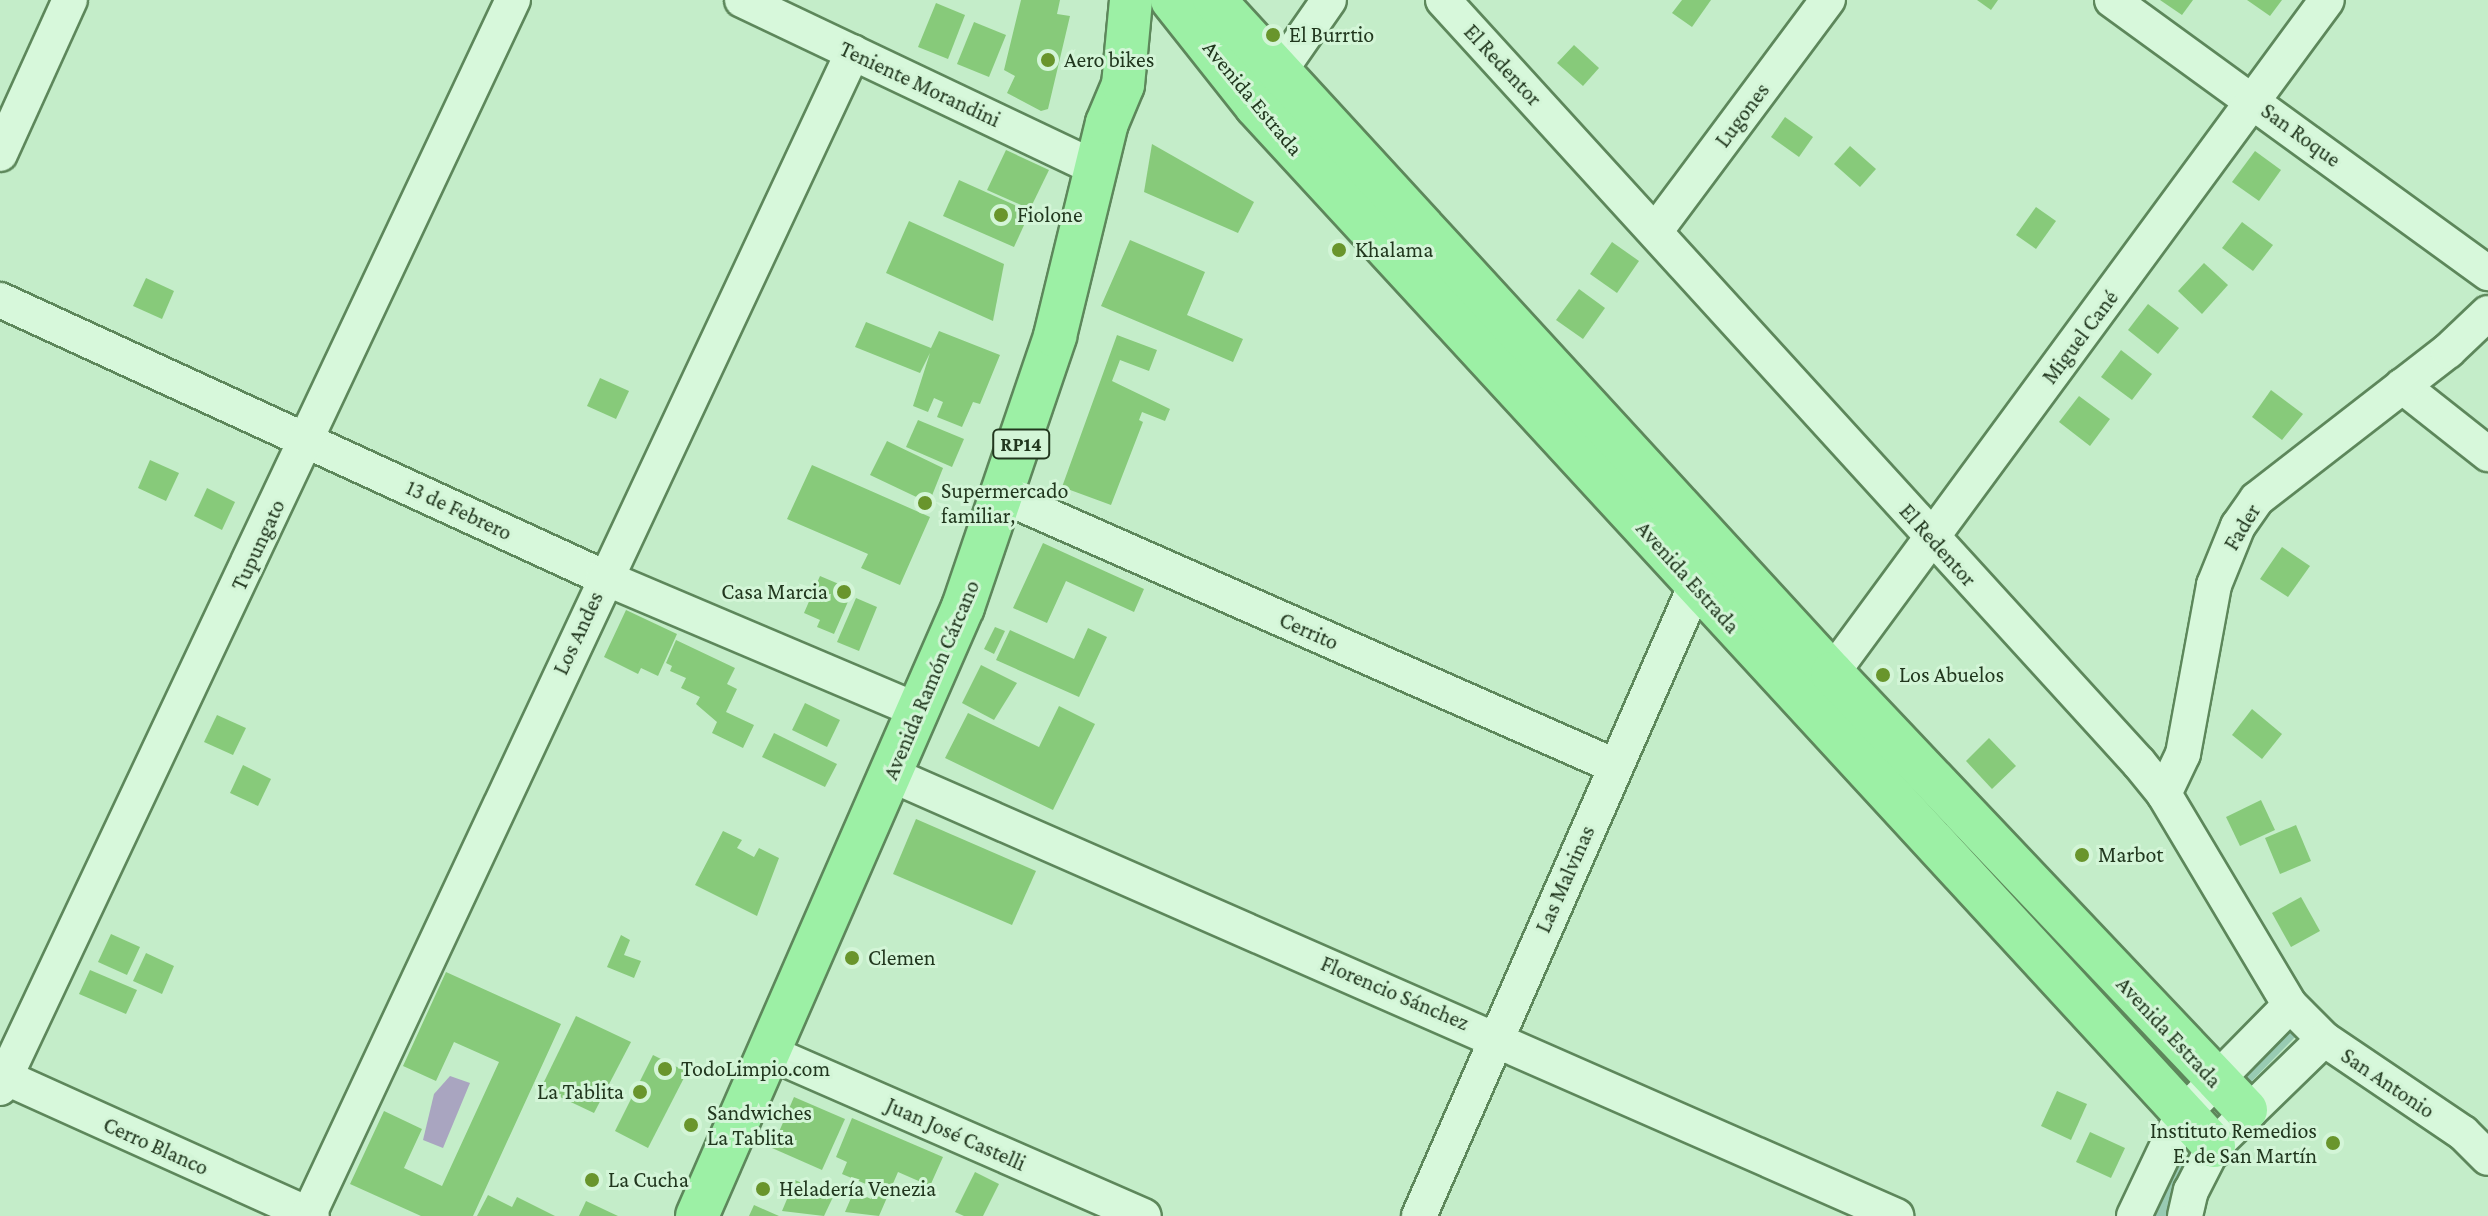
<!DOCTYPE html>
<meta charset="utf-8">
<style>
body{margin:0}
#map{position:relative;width:2488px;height:1216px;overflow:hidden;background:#c4edc9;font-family:"Crimson Pro",serif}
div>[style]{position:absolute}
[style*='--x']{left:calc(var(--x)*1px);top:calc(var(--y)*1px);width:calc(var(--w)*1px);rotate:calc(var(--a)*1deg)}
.green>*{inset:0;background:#98cbb3}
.water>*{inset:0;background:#a9a5c0}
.building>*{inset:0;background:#87ca7a}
.roads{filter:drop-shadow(2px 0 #5d875b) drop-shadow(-2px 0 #5d875b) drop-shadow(0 2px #5d875b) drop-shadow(0 -2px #5d875b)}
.minor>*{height:34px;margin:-17px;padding:0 17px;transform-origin:17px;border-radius:17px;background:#d7f8db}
.major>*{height:42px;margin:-21px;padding:0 21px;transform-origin:21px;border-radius:21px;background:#9cf0a5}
.dots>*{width:22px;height:22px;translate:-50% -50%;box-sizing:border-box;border:4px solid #d3f5d7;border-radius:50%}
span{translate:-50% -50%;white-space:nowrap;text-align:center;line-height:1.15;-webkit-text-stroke:6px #d3f5d7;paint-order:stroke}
.shield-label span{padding:2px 6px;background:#d3f5d7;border:2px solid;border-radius:6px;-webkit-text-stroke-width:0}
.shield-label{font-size:20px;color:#21371e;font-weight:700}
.poi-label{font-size:22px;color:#21371e}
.left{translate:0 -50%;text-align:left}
.right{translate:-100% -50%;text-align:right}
.street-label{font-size:22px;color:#21371e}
</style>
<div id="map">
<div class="green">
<div style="clip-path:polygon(2283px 1024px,2298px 1031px,2296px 1036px,2245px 1088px,2233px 1078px)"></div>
<div style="clip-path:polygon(2178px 1154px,2185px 1161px,2173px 1216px,2144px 1216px)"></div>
</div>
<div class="water">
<div style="clip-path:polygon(450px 1076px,470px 1083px,443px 1148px,423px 1140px,434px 1094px)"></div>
</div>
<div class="building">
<div style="clip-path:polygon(1021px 0,1060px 0,1057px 14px,1070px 16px,1048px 109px,1041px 111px,1007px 93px,1015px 76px,1004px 70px)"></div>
<div style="clip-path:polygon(1682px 0,1711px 0,1692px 27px,1672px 13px)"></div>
<div style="clip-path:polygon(1977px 0,1998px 0,1991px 10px)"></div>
<div style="clip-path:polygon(2160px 0,2193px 0,2182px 15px)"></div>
<div style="clip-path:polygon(2247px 0,2282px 0,2270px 16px)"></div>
<div style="clip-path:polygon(936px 3px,965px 15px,948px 59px,918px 47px)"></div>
<div style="clip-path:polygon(974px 22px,1006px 35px,989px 77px,957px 64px)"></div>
<div style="clip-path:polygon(1574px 45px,1599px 68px,1583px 86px,1557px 63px)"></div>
<div style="clip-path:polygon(1785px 117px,1813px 137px,1799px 157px,1771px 137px)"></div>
<div style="clip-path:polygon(1152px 144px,1254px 202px,1238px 233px,1144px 192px)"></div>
<div style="clip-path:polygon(1850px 146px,1876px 169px,1860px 187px,1834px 164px)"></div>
<div style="clip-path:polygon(1006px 150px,1049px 170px,1030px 209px,987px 190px)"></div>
<div style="clip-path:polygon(2255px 151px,2281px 170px,2259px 201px,2232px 182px)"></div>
<div style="clip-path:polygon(959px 180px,1030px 212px,1014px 247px,943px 216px)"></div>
<div style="clip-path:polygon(2036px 207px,2056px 221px,2036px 249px,2016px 235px)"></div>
<div style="clip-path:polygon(909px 221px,1004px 264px,993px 321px,886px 273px)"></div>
<div style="clip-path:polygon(2242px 222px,2273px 245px,2253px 271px,2222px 248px)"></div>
<div style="clip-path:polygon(1130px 240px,1205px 272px,1187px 315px,1243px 339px,1233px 362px,1101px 306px)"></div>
<div style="clip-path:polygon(1612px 242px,1639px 261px,1617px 293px,1590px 274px)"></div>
<div style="clip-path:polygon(2204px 263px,2228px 285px,2202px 314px,2178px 291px)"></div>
<div style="clip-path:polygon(146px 278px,174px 291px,162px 319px,133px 306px)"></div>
<div style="clip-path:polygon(1579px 289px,1605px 308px,1583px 339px,1556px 320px)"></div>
<div style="clip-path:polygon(2148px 304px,2179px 328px,2158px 354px,2128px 330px)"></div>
<div style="clip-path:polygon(866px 322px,931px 348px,939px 331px,1000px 355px,980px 404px,973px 402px,962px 427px,937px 417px,943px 402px,934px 398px,928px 412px,913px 406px,930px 353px,920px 373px,855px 347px)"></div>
<div style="clip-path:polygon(1117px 335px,1157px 350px,1149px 371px,1120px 360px,1112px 381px,1170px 409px,1165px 421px,1142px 412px,1139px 420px,1143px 422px,1111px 505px,1062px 487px)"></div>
<div style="clip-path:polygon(2121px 350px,2152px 374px,2132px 400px,2101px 377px)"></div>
<div style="clip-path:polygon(600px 378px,629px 391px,616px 419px,587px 406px)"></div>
<div style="clip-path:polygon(2271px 390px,2303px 414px,2282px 440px,2252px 417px)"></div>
<div style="clip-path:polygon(2079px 396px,2110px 419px,2090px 446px,2059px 422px)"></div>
<div style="clip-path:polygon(918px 420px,964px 439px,952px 467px,906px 447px)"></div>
<div style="clip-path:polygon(887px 441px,943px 468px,929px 503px,870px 475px)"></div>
<div style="clip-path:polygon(150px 460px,179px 473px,166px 501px,138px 488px)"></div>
<div style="clip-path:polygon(812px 465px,930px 517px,900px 585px,861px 568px,868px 554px,787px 519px)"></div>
<div style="clip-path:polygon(207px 488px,235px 502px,222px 530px,194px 516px)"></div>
<div style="clip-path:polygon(1043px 543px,1144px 589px,1134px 612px,1066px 581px,1047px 623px,1013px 608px)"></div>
<div style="clip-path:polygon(2282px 547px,2310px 566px,2288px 597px,2260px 579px)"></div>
<div style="clip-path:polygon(820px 576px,853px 590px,834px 634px,817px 627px,820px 620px,804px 613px)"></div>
<div style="clip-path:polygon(856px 598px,877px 607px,859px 651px,837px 642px)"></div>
<div style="clip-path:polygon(626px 610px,677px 634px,658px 676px,641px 668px,638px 674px,604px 657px)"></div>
<div style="clip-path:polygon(995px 627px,1005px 631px,994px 654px,984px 649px)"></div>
<div style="clip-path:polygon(1088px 628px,1107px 637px,1079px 697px,996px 660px,1010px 630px,1074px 659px)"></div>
<div style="clip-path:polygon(676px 640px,735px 668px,727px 684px,737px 689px,726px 712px,754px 725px,743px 748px,712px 733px,717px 722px,696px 704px,700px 697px,681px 688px,686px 678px,670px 671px,672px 666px,666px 663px)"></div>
<div style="clip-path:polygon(981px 665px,1017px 683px,994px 720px,962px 703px)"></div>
<div style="clip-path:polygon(805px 703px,840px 720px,827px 747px,792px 730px)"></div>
<div style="clip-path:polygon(1059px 706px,1095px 724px,1053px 810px,945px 758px,968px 713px,1039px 747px)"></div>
<div style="clip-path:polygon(2252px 709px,2282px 734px,2262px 759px,2232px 735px)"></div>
<div style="clip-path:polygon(217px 715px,246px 728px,233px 755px,204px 742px)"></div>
<div style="clip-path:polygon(774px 733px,837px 764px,825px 787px,762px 757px)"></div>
<div style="clip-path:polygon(1989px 738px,2016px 766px,1992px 789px,1966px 761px)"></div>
<div style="clip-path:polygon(243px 765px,271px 779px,258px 806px,230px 793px)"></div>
<div style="clip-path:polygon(2261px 800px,2275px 830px,2240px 846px,2226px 817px)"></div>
<div style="clip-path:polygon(916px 819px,1036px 871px,1012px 925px,893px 874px)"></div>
<div style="clip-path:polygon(2296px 825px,2311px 861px,2280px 874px,2265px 838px)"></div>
<div style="clip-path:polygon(723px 831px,742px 840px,737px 848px,754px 857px,759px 848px,779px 858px,757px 916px,695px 885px)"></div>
<div style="clip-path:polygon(2301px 897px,2320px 931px,2291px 947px,2272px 913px)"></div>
<div style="clip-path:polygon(111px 934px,140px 947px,127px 975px,98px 962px)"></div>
<div style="clip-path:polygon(621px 935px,630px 940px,624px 955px,641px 961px,634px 978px,607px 967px)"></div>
<div style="clip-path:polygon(146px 953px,174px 966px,162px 994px,133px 981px)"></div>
<div style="clip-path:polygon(90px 970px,137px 990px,126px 1014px,79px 994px)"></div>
<div style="clip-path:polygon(446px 972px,561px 1024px,473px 1216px,421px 1216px,350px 1184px,384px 1111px,422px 1129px,404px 1168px,442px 1186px,499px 1062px,454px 1042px,436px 1081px,403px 1066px)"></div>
<div style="clip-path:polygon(576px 1016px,631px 1042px,594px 1113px,541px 1088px)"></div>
<div style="clip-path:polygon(653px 1055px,687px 1072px,648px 1148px,615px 1131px)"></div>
<div style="clip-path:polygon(2057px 1091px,2087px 1104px,2071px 1140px,2041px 1126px)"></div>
<div style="clip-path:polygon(794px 1097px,845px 1119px,822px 1170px,772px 1148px)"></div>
<div style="clip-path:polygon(852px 1118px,943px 1157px,930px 1186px,898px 1172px,879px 1216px,845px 1212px,854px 1191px,871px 1199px,879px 1180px,873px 1187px,842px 1174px,847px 1162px,836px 1157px)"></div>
<div style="clip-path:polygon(2090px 1132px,2125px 1148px,2111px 1178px,2076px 1162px)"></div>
<div style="clip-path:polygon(975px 1172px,999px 1184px,983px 1216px,964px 1216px,955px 1212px)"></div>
<div style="clip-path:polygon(795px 1180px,833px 1197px,824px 1216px,782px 1211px)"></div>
<div style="clip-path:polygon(488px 1195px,512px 1207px,517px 1197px,555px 1216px,477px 1216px)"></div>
<div style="clip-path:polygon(586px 1201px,618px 1216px,579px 1216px)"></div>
<div style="clip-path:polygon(754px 1205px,779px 1216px,749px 1216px)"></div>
</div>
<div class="roads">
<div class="minor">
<div style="--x:742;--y:0;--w:394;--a:25.4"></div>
<div style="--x:1443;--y:0;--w:1033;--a:47.63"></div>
<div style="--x:2139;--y:763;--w:40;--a:51"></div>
<div style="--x:2164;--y:794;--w:246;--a:59.2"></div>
<div style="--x:2290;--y:1005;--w:48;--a:45"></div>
<div style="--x:2324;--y:1039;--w:168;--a:34.1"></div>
<div style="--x:2463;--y:1133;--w:35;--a:45"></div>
<div style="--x:2112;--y:0;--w:465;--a:36"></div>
<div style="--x:1265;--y:92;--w:112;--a:-55.2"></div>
<div style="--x:0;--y:154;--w:169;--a:-65.6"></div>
<div style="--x:1657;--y:229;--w:286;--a:-53.3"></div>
<div style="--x:0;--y:300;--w:664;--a:24.67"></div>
<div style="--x:603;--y:577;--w:345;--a:23"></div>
<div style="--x:2402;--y:386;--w:110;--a:38.3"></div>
<div style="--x:1003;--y:496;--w:669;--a:23.81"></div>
<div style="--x:1832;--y:673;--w:835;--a:-53.67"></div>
<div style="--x:892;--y:775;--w:1097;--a:23.71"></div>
<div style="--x:2164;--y:794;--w:44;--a:-64.6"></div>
<div style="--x:2183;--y:754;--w:172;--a:-79.6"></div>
<div style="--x:2214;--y:585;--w:64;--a:-67.9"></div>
<div style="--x:2238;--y:526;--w:33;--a:-55"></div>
<div style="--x:2257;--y:499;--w:242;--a:-37.8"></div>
<div style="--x:2448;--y:351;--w:55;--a:-43.5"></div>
<div style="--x:768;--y:1052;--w:410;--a:23.6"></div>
<div style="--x:0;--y:1075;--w:342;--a:24.3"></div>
<div style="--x:0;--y:1088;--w:1203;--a:-64.76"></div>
<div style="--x:308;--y:1216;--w:1285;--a:-64.91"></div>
<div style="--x:1419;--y:1216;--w:712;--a:-66.32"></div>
<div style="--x:2134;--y:1216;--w:112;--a:-64.6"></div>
<div style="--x:2182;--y:1115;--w:154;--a:-45.5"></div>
<div style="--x:2185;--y:1216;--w:26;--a:-77"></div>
<div style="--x:2191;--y:1191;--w:51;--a:-62.9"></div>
<div style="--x:2214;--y:1146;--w:153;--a:-44.2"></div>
</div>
<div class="major">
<div style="--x:1172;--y:0;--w:135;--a:51.6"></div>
<div style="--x:1256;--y:106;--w:1414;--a:47.35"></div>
<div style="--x:1214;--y:0;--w:914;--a:47.44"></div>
<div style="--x:1832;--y:673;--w:602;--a:46.55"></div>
<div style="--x:697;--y:1216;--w:665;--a:-66.41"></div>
<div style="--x:963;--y:607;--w:286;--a:-71.2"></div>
<div style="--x:1055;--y:336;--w:219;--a:-76.3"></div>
<div style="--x:1107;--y:123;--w:41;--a:-67.2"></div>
<div style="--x:1123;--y:85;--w:85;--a:-84.6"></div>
</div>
</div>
<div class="dots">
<div style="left:1273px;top:35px;background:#69952c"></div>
<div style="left:1048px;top:60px;background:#69952c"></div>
<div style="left:1001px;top:215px;background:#69952c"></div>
<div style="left:1339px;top:250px;background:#69952c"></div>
<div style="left:925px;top:503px;background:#69952c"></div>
<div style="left:844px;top:592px;background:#69952c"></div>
<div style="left:1883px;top:675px;background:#69952c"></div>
<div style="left:2082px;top:855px;background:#69952c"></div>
<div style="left:852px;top:958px;background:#69952c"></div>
<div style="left:665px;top:1069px;background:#69952c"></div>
<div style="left:640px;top:1092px;background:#69952c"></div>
<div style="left:691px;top:1125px;background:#69952c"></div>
<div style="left:2333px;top:1143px;background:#69952c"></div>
<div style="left:592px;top:1180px;background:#69952c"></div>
<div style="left:763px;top:1189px;background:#69952c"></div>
</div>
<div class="shield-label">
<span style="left:1021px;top:444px">RP14</span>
</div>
<div class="poi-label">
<span class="left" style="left:1289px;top:35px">El Burrtio</span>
<span class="left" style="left:1064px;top:60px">Aero bikes</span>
<span class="left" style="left:1017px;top:215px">Fiolone</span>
<span class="left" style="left:1355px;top:250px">Khalama</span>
<span class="left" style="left:941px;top:503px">Supermercado<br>familiar,</span>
<span class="right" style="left:828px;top:592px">Casa Marcia</span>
<span class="left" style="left:1899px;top:675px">Los Abuelos</span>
<span class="left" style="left:2098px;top:855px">Marbot</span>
<span class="left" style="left:868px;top:958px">Clemen</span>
<span class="left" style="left:681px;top:1069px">TodoLimpio.com</span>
<span class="right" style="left:624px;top:1092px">La Tablita</span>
<span class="left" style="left:707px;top:1125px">Sandwiches<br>La Tablita</span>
<span class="right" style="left:2317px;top:1143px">Instituto Remedios<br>E. de San Martín</span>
<span class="left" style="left:608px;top:1180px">La Cucha</span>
<span class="left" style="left:779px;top:1189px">Heladería Venezia</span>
</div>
<div class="street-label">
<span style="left:1503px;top:65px;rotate:47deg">El Redentor</span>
<span style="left:920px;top:84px;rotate:25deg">Teniente Morandini</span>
<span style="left:1253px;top:98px;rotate:50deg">Avenida Estrada</span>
<span style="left:1742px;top:115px;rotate:-53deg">Lugones</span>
<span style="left:2301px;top:135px;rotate:36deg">San Roque</span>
<span style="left:2080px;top:337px;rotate:-53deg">Miguel Cané</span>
<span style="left:459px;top:510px;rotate:25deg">13 de Febrero</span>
<span style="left:2242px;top:527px;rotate:-59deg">Fader</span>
<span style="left:258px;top:545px;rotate:-65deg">Tupungato</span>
<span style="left:1938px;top:545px;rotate:48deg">El Redentor</span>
<span style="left:1688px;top:577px;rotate:48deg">Avenida Estrada</span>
<span style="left:1309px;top:631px;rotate:24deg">Cerrito</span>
<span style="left:578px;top:633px;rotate:-65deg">Los Andes</span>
<span style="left:931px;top:680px;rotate:-67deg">Avenida Ramón Cárcano</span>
<span style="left:1565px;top:879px;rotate:-66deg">Las Malvinas</span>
<span style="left:1395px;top:993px;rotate:23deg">Florencio Sánchez</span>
<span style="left:2169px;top:1032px;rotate:47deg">Avenida Estrada</span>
<span style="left:2388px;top:1083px;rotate:34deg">San Antonio</span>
<span style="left:956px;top:1134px;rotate:24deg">Juan José Castelli</span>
<span style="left:156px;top:1146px;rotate:24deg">Cerro Blanco</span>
</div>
</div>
